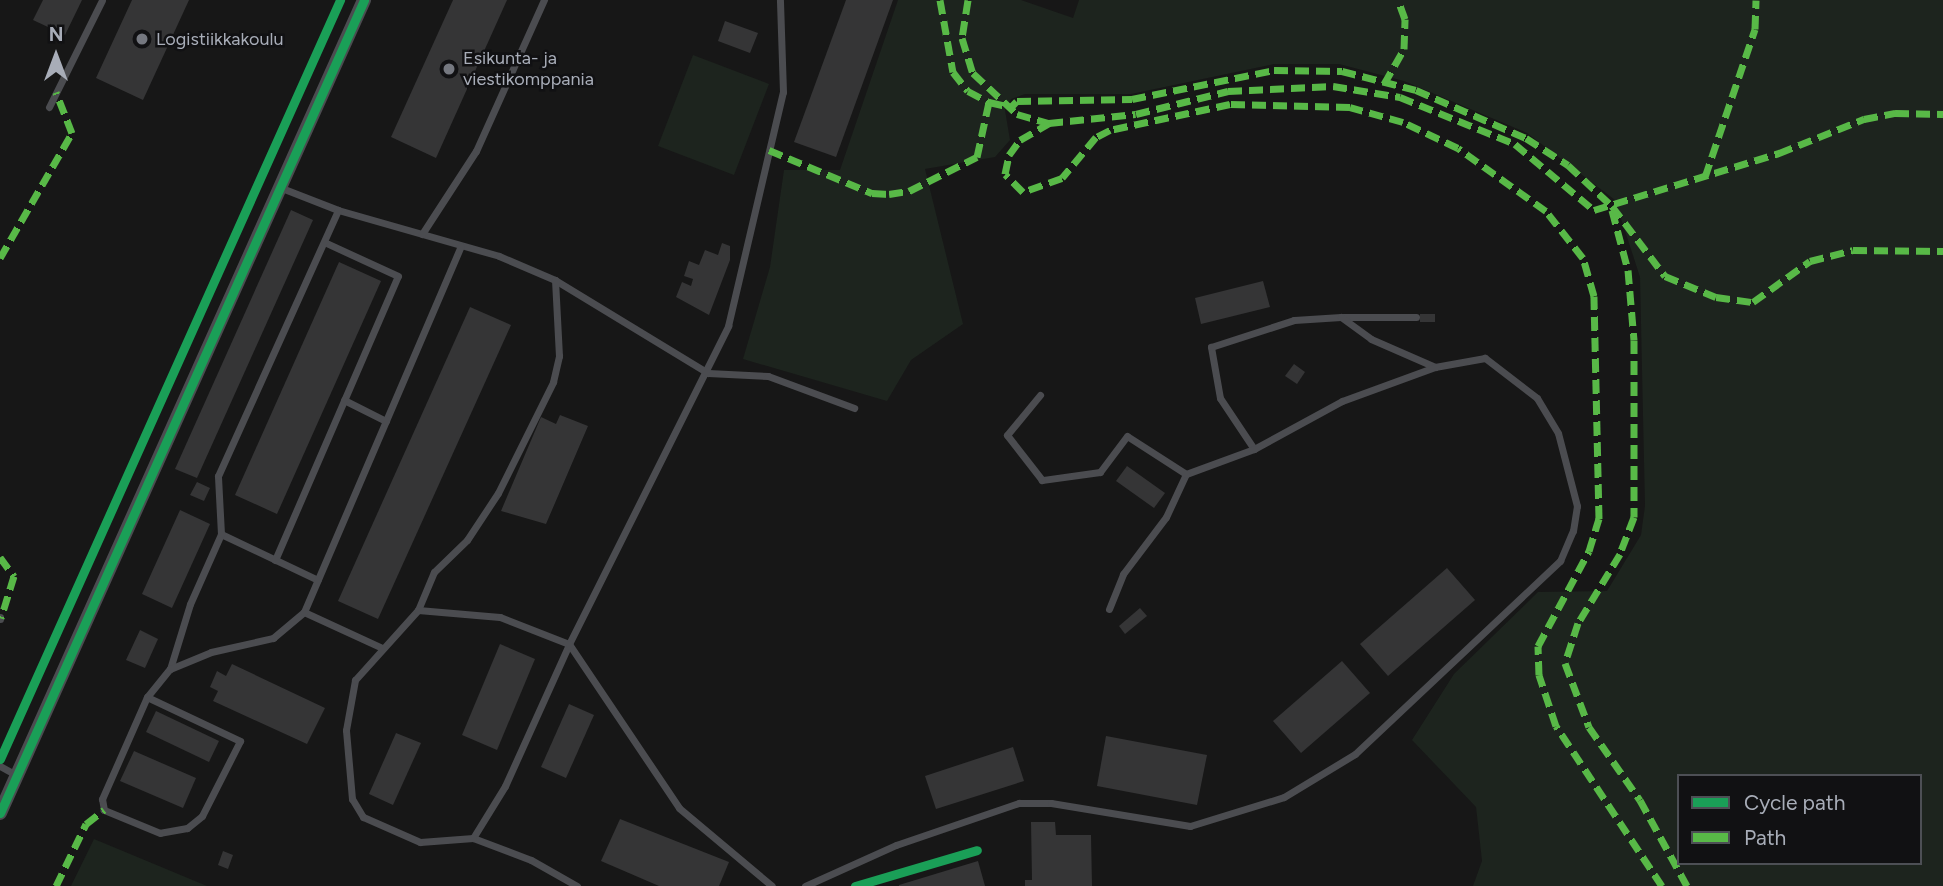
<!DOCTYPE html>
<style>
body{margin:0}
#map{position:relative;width:1943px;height:886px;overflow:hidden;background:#171717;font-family:Figtree,sans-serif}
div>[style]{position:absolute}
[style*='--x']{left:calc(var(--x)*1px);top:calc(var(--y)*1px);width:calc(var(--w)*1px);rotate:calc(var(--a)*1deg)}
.green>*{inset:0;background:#1d241e}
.building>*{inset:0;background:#353536}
.lane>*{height:7px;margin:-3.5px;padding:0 3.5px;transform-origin:3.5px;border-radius:3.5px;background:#4b4c50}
.street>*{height:14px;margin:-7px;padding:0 7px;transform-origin:7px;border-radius:7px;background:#4b4c50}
.quiet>*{height:7px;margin-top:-3.5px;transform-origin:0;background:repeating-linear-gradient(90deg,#58b947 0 14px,transparent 0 21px)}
.cycleway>*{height:9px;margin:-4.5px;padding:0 4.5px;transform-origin:4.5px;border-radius:4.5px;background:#1a9f57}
.dots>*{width:19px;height:19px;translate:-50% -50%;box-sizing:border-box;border:4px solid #111113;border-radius:50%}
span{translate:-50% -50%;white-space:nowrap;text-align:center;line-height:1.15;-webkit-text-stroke:5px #111113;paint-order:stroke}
.poi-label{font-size:18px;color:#a8adb8}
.left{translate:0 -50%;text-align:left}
.legend{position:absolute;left:1677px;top:774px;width:245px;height:91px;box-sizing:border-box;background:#111113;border:2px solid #4d4f55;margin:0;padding:9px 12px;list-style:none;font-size:21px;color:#a8adb8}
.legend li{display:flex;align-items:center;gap:14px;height:35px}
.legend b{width:35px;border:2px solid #4d4f55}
.north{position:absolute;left:21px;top:21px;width:70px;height:70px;-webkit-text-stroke:5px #111113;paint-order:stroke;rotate:0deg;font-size:19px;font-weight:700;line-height:28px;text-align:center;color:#a8adb8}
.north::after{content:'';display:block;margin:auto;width:24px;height:32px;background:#a8adb8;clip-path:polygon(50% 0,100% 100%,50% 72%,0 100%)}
</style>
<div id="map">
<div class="green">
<div style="clip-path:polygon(evenodd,898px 0,1021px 0,1073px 18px,1079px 0,1943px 0,1943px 886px,1473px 886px,1482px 861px,1476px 807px,1412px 740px,1454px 674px,1538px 592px,1607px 591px,1641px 535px,1645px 506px,1640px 277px,1615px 200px,1527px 133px,1404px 81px,1339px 64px,1274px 64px,1131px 94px,1025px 94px,1011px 99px,1005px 110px,1010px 140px,995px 157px,925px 169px,963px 324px,911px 360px,887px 401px,743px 359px,770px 267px,784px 170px,840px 170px,898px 0,1679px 776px,1920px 776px,1920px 863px,1679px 863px,1679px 776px)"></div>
<div style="clip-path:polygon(693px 55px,769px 84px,734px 175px,658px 146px)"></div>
<div style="clip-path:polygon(94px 839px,207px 886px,71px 886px)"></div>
</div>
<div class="building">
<div style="clip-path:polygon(43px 0,82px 0,65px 35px,33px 20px)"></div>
<div style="clip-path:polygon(132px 0,189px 0,143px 100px,96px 78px)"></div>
<div style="clip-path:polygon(453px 0,507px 0,436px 158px,391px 137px)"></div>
<div style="clip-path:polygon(846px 0,893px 0,836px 157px,794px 142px)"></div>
<div style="clip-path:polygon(725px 21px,758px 33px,750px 53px,718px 41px)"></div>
<div style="clip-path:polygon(291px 210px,313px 220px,197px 478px,175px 469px)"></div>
<div style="clip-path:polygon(722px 243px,730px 246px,730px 260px,709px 315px,676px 297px,682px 282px,691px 286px,693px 279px,684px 276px,689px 261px,699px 265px,705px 250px,718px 255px)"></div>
<div style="clip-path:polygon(339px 262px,381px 281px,277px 514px,235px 495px)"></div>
<div style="clip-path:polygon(1263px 281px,1270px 307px,1201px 324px,1195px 298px)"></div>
<div style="clip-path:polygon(470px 307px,511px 325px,378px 619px,338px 601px)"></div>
<div style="clip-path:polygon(1420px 314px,1435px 314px,1435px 322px,1420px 322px)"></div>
<div style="clip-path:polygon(1294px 364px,1305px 372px,1297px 384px,1285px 376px)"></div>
<div style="clip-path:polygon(560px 415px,588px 426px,546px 524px,501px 511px,541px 417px,556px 424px)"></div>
<div style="clip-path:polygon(1127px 466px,1165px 493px,1154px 508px,1116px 481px)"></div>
<div style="clip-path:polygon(197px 482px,210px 488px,204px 501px,190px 495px)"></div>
<div style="clip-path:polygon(180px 510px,210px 524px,172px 608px,142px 594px)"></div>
<div style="clip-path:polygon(1447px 568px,1475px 600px,1388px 676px,1360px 644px)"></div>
<div style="clip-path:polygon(1140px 608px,1147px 616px,1125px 634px,1119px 626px)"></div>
<div style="clip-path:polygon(140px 630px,158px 639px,145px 668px,126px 660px)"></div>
<div style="clip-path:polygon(500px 644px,535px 659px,497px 750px,462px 735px)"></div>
<div style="clip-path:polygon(1342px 661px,1370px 693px,1301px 753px,1273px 721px)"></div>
<div style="clip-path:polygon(232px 664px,325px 708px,307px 744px,213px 701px,218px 691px,210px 687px,217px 671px,226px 676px)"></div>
<div style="clip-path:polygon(569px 704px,594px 715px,566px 778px,541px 767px)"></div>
<div style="clip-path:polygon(156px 711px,219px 741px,209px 762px,146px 732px)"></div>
<div style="clip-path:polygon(396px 733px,421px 743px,393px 805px,369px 794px)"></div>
<div style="clip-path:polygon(1106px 736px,1207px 755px,1197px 805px,1097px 786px)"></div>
<div style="clip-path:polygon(1013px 747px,1024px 781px,936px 809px,925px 776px)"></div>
<div style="clip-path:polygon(134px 751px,196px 778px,183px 808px,120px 781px)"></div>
<div style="clip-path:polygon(620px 819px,729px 862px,719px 886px,659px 886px,601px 861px)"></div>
<div style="clip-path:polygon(1031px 822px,1055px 822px,1056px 835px,1091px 835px,1092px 886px,1025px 886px,1025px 880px,1032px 880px)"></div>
<div style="clip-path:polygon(223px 851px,233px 855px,228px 869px,218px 865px)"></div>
<div style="clip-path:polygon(978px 861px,985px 886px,899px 886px,899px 885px)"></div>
</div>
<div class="lane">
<div style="--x:49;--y:107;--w:119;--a:-63.6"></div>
<div style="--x:279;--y:187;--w:63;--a:21.3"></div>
<div style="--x:338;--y:210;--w:167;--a:15.9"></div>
<div style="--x:499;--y:256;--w:61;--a:23.2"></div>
<div style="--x:555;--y:280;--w:179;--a:31.3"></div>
<div style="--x:708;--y:373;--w:60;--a:2.9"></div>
<div style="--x:768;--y:376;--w:92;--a:20.4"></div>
<div style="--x:422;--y:234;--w:99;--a:-57"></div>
<div style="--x:476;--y:151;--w:166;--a:-65.8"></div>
<div style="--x:1341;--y:317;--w:75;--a:0"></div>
<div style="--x:344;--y:400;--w:47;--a:26.6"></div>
<div style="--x:1254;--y:449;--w:61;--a:-123.7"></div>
<div style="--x:1220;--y:398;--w:52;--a:-100"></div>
<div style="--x:1211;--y:347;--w:87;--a:-18"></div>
<div style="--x:1294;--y:320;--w:47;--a:-3.7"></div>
<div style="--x:1341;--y:317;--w:37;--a:36"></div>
<div style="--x:1371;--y:339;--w:70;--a:23.6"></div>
<div style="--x:221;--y:534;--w:107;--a:25.4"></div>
<div style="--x:275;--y:560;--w:309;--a:-66.6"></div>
<div style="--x:398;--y:276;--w:81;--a:-155.3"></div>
<div style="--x:1109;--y:609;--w:38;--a:-68"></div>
<div style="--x:1123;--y:574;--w:71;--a:-53"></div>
<div style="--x:1166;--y:517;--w:47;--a:-65.1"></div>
<div style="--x:418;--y:610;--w:41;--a:-67.2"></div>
<div style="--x:434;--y:572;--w:46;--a:-44.1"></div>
<div style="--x:467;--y:540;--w:56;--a:-56.6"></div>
<div style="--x:498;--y:493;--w:124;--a:-63.6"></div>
<div style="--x:553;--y:382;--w:27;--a:-77"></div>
<div style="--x:559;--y:356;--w:76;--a:-93"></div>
<div style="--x:304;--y:612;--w:84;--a:24.7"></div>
<div style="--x:0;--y:617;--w:2;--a:90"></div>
<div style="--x:170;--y:669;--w:68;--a:-72.9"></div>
<div style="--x:190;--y:604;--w:77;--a:-66.1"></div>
<div style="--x:221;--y:534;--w:58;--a:-93"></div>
<div style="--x:218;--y:476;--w:292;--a:-65.7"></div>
<div style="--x:147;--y:697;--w:103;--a:25.3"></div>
<div style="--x:240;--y:741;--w:84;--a:116.9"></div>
<div style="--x:202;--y:816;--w:19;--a:141"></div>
<div style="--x:187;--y:828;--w:27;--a:170"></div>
<div style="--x:160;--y:833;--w:61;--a:-157.7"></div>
<div style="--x:104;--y:810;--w:11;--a:-100"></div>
<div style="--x:102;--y:799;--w:111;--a:-66.2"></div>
<div style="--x:147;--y:697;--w:36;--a:-51"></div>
<div style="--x:170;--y:669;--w:44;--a:-22.5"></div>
<div style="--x:211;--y:652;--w:64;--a:-12.7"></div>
<div style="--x:273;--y:638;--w:40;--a:-40"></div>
<div style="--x:304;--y:612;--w:398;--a:-66.8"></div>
<div style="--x:0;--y:766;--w:18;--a:29"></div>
<div style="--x:473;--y:838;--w:61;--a:-58.4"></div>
<div style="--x:505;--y:786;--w:156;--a:-65.7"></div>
<div style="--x:569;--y:644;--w:356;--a:-63.4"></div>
<div style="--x:728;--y:326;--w:240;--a:-76.8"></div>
<div style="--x:783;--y:92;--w:92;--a:-91.9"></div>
<div style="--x:577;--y:886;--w:53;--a:-150.5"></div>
<div style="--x:531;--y:860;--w:62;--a:-159.2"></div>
<div style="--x:473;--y:838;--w:53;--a:175.7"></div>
<div style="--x:420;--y:842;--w:62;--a:-156.3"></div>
<div style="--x:363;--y:817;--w:21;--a:-121"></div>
<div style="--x:352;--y:799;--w:69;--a:-95"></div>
<div style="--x:346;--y:730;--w:51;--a:-79.8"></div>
<div style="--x:355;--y:680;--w:94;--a:-48"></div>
<div style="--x:418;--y:610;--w:82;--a:4.9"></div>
<div style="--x:500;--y:617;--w:74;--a:21.4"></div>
<div style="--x:569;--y:644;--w:197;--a:56.1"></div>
<div style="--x:679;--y:808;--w:121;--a:40"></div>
<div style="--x:805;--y:886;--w:100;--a:-24.3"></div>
<div style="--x:896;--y:845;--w:130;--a:-18.9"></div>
<div style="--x:1019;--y:803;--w:32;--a:0"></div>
<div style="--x:1051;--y:803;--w:141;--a:9.4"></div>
<div style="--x:1190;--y:826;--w:98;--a:-17.1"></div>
<div style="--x:1284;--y:797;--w:83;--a:-31.2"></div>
<div style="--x:1355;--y:754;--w:282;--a:-43.3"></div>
<div style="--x:1560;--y:561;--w:33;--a:-67"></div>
<div style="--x:1573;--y:531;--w:25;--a:-81"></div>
<div style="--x:1577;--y:506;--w:75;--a:-104.6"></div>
<div style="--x:1558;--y:433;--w:41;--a:-121"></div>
<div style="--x:1537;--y:398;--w:66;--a:-142.4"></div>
<div style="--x:1485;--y:358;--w:51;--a:169.8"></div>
<div style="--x:1435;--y:367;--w:99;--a:159.9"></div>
<div style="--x:1342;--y:401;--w:100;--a:151.4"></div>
<div style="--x:1254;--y:449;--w:72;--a:159.8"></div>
<div style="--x:1186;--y:474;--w:70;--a:-147.2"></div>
<div style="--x:1127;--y:436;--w:45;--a:126.9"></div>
<div style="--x:1100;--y:472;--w:59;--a:172.1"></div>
<div style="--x:1042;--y:480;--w:57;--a:-127.9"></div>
<div style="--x:1007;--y:435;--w:52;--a:-50.5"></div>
</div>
<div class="street">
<div style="--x:0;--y:813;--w:891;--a:-65.88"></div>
</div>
<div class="quiet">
<div style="--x:940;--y:0;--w:73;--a:79.8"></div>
<div style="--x:953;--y:72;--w:24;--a:52"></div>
<div style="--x:968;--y:91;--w:24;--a:28"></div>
<div style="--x:968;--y:0;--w:38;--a:99"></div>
<div style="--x:962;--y:38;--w:37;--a:73"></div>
<div style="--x:973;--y:73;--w:60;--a:43"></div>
<div style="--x:1017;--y:114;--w:33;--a:16"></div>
<div style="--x:1384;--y:84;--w:40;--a:-60.3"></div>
<div style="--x:1404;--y:49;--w:30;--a:-88"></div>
<div style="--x:1405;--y:19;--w:20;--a:-110"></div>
<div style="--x:769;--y:150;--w:112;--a:22.7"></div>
<div style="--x:872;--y:193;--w:17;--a:3"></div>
<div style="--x:889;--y:194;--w:20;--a:-9"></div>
<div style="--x:909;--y:191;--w:76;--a:-26.6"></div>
<div style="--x:977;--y:157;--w:56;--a:-77.7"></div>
<div style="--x:989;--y:102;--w:23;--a:13"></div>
<div style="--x:1011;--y:107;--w:8;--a:-45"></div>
<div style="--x:1017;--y:101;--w:115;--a:-1"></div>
<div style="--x:1132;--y:99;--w:145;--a:-11.5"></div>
<div style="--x:1274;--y:70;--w:68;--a:0.8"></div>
<div style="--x:1342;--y:71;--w:76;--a:14.4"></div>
<div style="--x:1416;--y:90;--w:120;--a:23.6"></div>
<div style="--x:1526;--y:138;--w:50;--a:32.7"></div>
<div style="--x:1568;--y:165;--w:60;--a:43"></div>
<div style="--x:1612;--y:206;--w:88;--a:52.9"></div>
<div style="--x:1665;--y:276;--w:55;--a:22.4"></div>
<div style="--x:1716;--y:297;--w:37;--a:8"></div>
<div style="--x:1753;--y:302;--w:70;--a:-35.7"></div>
<div style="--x:1810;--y:261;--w:44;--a:-14.3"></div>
<div style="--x:1853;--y:250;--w:90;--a:0.6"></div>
<div style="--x:1705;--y:177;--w:156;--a:-71.3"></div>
<div style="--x:1755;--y:29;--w:29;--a:-88"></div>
<div style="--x:1612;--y:210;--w:62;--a:75.1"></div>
<div style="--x:1628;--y:270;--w:70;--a:85.1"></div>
<div style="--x:1634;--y:340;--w:177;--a:90"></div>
<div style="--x:1634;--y:517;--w:40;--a:111"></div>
<div style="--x:1620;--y:554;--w:81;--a:121.3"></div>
<div style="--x:1578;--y:623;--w:42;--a:108"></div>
<div style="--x:1565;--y:663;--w:68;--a:69.4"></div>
<div style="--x:1589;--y:727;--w:89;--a:55.1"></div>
<div style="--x:1640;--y:800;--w:98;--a:61.3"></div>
<div style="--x:0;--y:258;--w:144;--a:-60.1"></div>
<div style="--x:72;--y:133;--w:44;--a:-111.3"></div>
<div style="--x:0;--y:557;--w:24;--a:54"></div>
<div style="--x:14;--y:576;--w:44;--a:107.2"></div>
<div style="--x:56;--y:886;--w:69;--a:-64.2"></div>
<div style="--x:86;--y:824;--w:23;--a:-38"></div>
<div style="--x:1662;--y:886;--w:192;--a:-123.5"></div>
<div style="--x:1556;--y:726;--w:54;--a:-108.4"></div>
<div style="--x:1539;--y:675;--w:29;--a:-92"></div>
<div style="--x:1538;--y:646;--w:108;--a:-61.8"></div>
<div style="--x:1589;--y:551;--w:34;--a:-73"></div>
<div style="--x:1599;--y:519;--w:223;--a:-91.3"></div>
<div style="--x:1594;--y:296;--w:40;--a:-106"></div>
<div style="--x:1583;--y:258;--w:60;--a:-128.2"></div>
<div style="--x:1546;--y:211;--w:108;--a:-144.4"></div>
<div style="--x:1458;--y:148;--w:61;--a:-154.7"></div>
<div style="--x:1403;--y:122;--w:55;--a:-164.2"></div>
<div style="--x:1350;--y:107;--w:120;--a:-178.6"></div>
<div style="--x:1230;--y:104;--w:123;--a:167.8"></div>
<div style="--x:1110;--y:130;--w:16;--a:153"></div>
<div style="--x:1096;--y:137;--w:53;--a:129.7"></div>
<div style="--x:1062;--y:178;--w:41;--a:160.3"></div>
<div style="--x:1023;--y:192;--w:25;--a:-135"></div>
<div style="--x:1005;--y:174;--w:19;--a:-78"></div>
<div style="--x:1009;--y:155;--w:19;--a:-54"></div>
<div style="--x:1020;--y:140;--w:34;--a:-30"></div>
<div style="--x:1049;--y:123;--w:87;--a:-5.9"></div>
<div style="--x:1136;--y:114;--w:95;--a:-14"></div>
<div style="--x:1228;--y:91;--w:105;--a:-2.7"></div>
<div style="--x:1333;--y:86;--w:68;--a:9.3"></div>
<div style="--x:1400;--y:97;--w:124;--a:22.2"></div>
<div style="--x:1515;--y:144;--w:103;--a:39.9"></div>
<div style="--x:1594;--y:210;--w:194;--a:-17.1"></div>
<div style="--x:1779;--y:153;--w:92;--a:-21.8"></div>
<div style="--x:1864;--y:119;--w:32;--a:-11"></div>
<div style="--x:1895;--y:113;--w:48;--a:1.2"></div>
</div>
<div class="cycleway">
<div style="--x:0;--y:759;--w:832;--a:-65.87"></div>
<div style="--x:0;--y:813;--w:891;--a:-65.88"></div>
<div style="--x:855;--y:886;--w:127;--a:-16.4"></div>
</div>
<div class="dots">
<div style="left:142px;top:39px;background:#757880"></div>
<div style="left:449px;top:69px;background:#757880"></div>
</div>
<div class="poi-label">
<span class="left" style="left:156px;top:39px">Logistiikkakoulu</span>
<span class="left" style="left:463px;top:69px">Esikunta- ja<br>viestikomppania</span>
</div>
<ul class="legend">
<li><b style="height:9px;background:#1a9f57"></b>Cycle path</li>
<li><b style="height:9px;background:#58b947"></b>Path</li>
</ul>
<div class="north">N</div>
</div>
